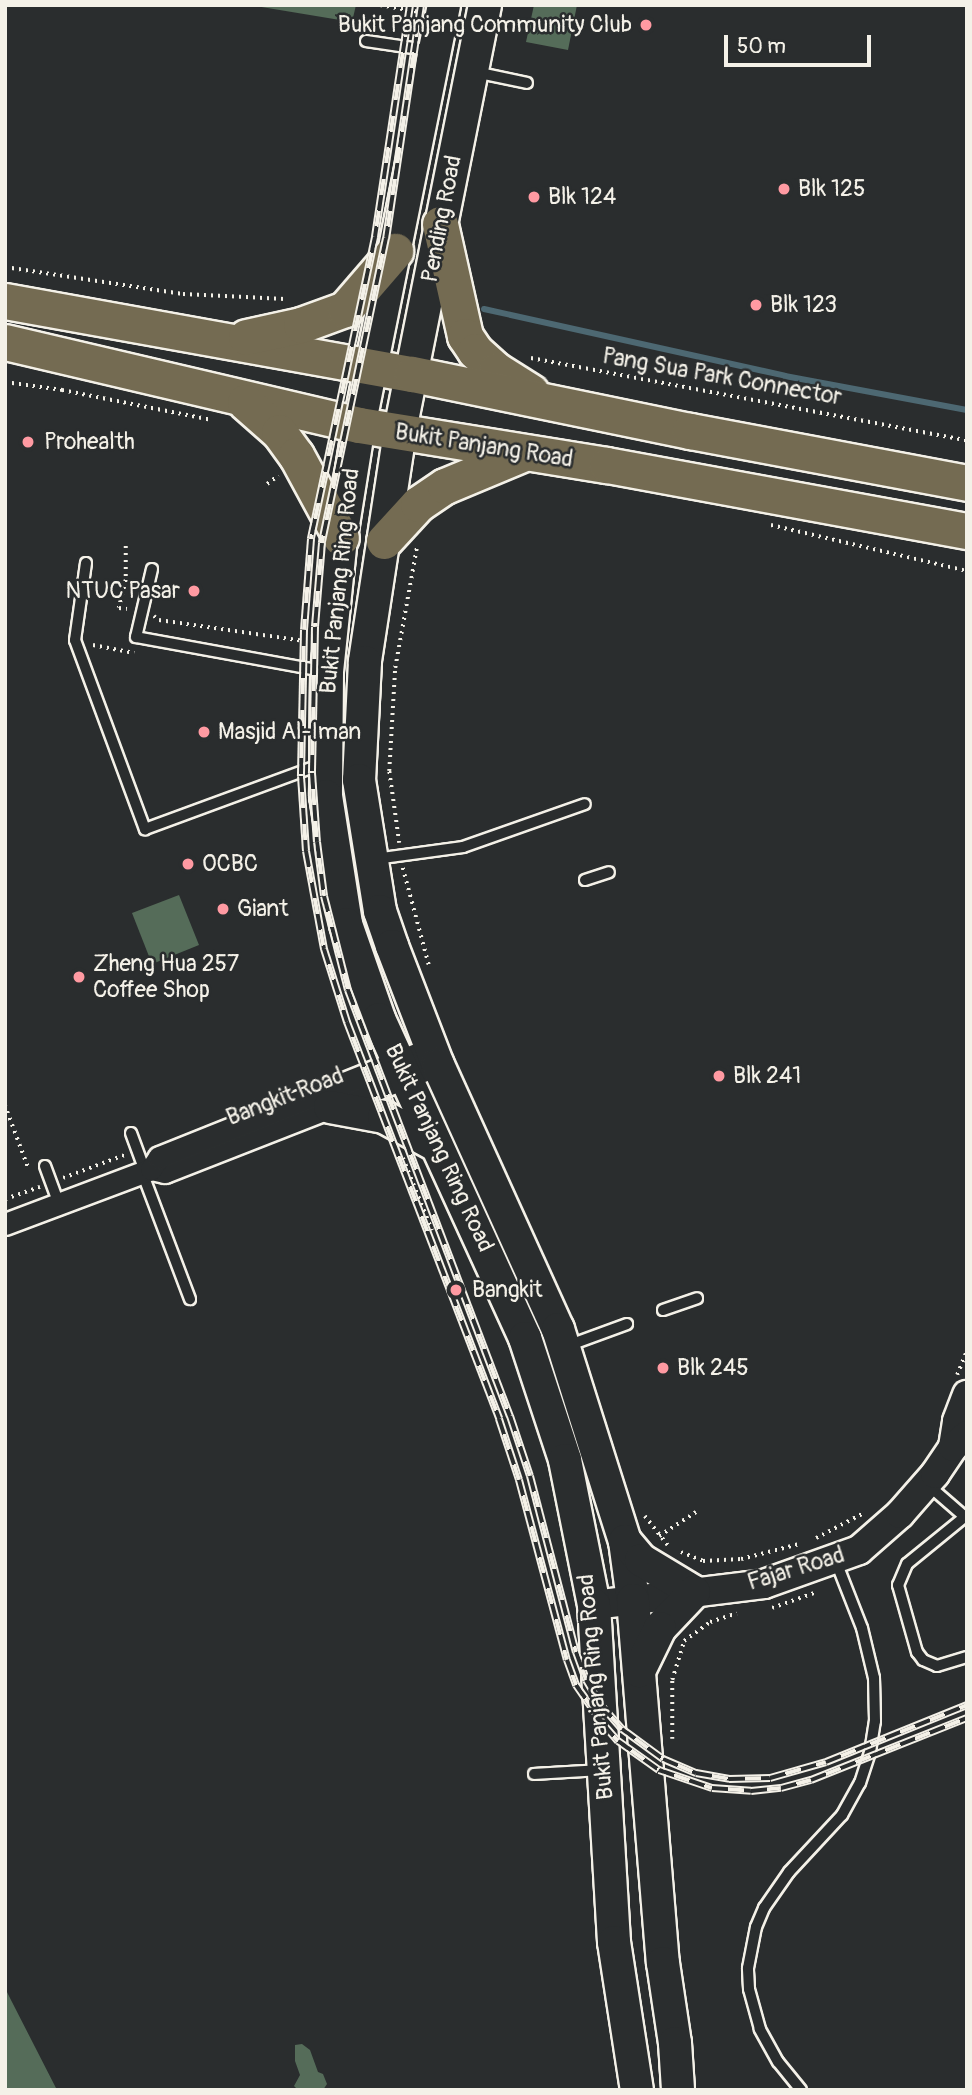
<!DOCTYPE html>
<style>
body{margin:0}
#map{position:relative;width:972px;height:2095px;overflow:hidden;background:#2a2d2e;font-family:Pangolin,sans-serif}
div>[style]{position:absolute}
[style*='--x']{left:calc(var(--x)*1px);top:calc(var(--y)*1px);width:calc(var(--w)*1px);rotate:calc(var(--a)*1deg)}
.green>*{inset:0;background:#556c59}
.stream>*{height:6px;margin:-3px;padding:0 3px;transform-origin:3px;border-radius:3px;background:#4d6872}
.path>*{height:3.5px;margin-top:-1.75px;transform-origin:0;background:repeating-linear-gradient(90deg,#f4f1e8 0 2px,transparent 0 7px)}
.roads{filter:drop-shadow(2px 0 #f4f1e8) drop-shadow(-2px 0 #f4f1e8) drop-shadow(0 2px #f4f1e8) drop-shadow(0 -2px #f4f1e8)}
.service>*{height:10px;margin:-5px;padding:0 5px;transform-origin:5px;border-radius:5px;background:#2a2d2e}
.minor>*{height:21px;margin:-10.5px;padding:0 10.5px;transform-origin:10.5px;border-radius:10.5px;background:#2a2d2e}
.tertiary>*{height:28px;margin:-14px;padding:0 14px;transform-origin:14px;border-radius:14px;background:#2a2d2e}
.secondary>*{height:32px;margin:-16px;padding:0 16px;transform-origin:16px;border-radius:16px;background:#2a2d2e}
.primary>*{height:35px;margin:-17.5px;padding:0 17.5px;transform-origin:17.5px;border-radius:17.5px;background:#746b52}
.rail>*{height:8px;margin-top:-4px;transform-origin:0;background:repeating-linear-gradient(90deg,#2a2d2e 0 16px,#f4f1e8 0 32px);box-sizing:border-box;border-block:2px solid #f4f1e8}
.dots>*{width:19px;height:19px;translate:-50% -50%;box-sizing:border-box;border:4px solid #2a2d2e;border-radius:50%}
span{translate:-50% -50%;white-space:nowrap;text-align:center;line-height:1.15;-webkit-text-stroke:5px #2a2d2e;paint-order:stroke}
.poi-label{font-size:23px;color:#f4f1e8}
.right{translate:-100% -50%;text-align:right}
.left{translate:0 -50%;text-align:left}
.street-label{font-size:23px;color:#f4f1e8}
.frame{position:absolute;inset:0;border:7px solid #f4f1e8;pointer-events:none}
.scale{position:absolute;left:724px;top:35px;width:147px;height:32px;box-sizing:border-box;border:4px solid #f4f1e8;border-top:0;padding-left:9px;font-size:21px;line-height:24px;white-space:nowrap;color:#f4f1e8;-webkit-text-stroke:5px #2a2d2e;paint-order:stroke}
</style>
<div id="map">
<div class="green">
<div style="clip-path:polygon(250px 5px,356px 5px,352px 22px)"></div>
<div style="clip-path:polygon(534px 5px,577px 5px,568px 50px,526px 42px)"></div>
<div style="clip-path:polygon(179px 895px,199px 945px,152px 964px,132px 913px)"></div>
<div style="clip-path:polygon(5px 1988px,12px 2002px,57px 2090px,5px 2090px)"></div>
<div style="clip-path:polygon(302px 2044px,310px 2050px,318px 2072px,323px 2074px,327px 2084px,323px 2090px,298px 2090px,294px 2086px,300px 2075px,295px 2061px,295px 2045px)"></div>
</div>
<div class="stream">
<div style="--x:484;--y:309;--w:308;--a:12.5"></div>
<div style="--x:785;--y:376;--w:185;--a:10.6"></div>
</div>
<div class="path">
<div style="--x:380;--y:5;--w:40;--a:10"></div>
<div style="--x:5;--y:267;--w:180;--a:8.6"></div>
<div style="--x:183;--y:294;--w:102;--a:2.8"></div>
<div style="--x:531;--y:358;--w:444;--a:10.7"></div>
<div style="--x:5;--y:382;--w:58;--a:8"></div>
<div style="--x:62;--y:390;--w:153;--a:11.3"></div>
<div style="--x:267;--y:484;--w:14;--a:-36"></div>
<div style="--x:771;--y:525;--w:201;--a:13.2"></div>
<div style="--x:126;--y:546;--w:34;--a:90"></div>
<div style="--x:126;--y:580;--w:29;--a:104"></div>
<div style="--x:119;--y:608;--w:8;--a:7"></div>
<div style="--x:154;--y:616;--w:6;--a:39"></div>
<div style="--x:159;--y:620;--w:147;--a:8.2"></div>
<div style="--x:93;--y:645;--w:42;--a:11"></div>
<div style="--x:399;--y:843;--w:73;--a:-97.9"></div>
<div style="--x:389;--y:771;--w:103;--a:-86.7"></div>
<div style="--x:395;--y:668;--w:124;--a:-79.8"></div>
<div style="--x:403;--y:868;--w:100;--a:75"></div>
<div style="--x:5;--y:1105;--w:69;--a:69.7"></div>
<div style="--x:403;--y:1158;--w:78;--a:68.1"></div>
<div style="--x:63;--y:1178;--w:66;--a:-20.4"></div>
<div style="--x:5;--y:1199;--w:37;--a:-19"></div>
<div style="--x:957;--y:1375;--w:27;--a:-68"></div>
<div style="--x:645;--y:1516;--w:37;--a:52"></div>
<div style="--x:659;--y:1536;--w:44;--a:-33"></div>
<div style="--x:816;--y:1538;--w:52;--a:-27.6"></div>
<div style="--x:681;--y:1552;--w:24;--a:22"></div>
<div style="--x:703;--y:1561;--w:38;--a:-3"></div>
<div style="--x:741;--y:1559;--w:60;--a:-14.5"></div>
<div style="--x:772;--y:1608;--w:45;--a:-19.7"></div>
<div style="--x:672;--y:1739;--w:59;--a:-90"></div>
<div style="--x:672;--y:1680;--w:41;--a:-72.9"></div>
<div style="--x:684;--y:1641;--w:32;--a:-36"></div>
<div style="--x:710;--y:1622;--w:28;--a:-18"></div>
</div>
<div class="roads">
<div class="service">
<div style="--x:366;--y:41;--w:68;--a:8.5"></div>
<div style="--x:475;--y:72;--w:53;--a:11.9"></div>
<div style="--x:86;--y:563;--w:78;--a:98.1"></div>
<div style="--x:75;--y:640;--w:202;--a:69.7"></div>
<div style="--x:145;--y:829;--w:191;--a:-20.2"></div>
<div style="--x:152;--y:569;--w:70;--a:103.2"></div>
<div style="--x:136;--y:637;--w:191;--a:10.3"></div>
<div style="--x:375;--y:859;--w:89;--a:-7.8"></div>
<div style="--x:463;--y:847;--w:129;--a:-19.4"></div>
<div style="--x:585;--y:880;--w:25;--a:-18"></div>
<div style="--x:131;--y:1133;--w:40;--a:69.8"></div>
<div style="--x:45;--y:1166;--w:40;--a:69.8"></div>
<div style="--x:142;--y:1172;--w:136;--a:69.3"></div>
<div style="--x:663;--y:1310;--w:36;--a:-19"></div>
<div style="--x:567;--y:1346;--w:64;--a:-20.1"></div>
<div style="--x:927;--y:1484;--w:50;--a:41"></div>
<div style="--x:967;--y:1515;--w:77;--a:140.8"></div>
<div style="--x:907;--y:1564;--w:23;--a:113"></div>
<div style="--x:898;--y:1585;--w:70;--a:74.2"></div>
<div style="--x:917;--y:1652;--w:10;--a:53"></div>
<div style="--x:923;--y:1660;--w:15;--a:23"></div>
<div style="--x:937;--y:1666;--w:31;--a:-17"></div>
<div style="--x:534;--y:1774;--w:67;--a:-3.4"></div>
<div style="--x:801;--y:2090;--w:36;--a:-129"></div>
<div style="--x:778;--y:2062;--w:38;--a:-119"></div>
<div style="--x:760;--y:2029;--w:41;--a:-105.4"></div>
<div style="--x:749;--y:1989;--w:21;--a:-93"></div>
<div style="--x:748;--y:1968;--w:42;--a:-79"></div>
<div style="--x:756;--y:1927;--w:21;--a:-67"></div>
<div style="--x:764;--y:1908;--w:44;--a:-55.2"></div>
<div style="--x:789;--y:1872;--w:78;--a:-47.1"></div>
<div style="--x:842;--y:1815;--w:37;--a:-61"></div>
<div style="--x:860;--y:1783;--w:33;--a:-72"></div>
<div style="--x:870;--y:1752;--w:31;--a:-81"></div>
<div style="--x:875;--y:1721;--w:43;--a:-91.3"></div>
<div style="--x:874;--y:1678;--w:51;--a:-103.5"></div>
<div style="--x:862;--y:1628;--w:74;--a:-111.4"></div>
</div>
<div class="minor">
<div style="--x:151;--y:1169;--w:14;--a:12"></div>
<div style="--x:165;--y:1172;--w:293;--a:-21.4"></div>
<div style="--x:5;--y:1224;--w:156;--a:-20.6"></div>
<div style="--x:151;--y:1169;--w:14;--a:-56"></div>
<div style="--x:159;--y:1157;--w:293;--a:-21.8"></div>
</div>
<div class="tertiary">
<div style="--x:953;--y:1447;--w:26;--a:-81"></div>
<div style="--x:957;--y:1421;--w:28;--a:-69"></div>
<div style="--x:594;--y:1605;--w:171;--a:-7"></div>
<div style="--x:764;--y:1584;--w:101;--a:-19.7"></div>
<div style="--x:859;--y:1550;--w:55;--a:-41.3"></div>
<div style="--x:900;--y:1514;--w:53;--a:-48.8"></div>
<div style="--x:935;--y:1474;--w:32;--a:-56"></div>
<div style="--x:953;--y:1447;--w:18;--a:-41"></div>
</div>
<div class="secondary">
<div style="--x:444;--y:5;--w:429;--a:101.4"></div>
<div style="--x:359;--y:425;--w:114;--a:99.1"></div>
<div style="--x:341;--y:538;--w:135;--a:96"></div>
<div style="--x:327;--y:672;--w:124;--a:90.5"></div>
<div style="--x:326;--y:796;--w:130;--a:81.1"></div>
<div style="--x:346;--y:924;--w:101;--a:70.8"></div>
<div style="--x:379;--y:1019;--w:351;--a:65.4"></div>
<div style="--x:525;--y:1338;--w:128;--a:71.8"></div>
<div style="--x:565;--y:1460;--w:148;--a:78.7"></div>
<div style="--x:594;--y:1605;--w:338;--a:86.6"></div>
<div style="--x:614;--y:1942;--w:150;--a:81.2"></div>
<div style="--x:485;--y:5;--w:435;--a:101.3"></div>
<div style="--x:400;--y:432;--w:233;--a:98.7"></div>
<div style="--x:365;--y:662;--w:118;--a:92.9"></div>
<div style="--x:359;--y:780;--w:133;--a:80.9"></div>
<div style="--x:380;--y:911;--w:37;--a:71"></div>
<div style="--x:392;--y:946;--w:128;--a:68.9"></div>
<div style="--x:438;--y:1065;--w:290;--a:65.6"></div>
<div style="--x:558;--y:1329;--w:222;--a:72.5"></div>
<div style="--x:625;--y:1541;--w:60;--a:82.3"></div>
<div style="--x:633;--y:1600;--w:364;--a:85.3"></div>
<div style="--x:663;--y:1963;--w:81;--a:81.5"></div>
<div style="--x:675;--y:2043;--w:47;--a:86.3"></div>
<div style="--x:330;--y:1107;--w:55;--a:10.5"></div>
<div style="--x:384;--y:1117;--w:60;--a:28.7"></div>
<div style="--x:625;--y:1541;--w:25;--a:50"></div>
<div style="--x:641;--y:1560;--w:62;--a:31.1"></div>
<div style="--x:694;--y:1592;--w:50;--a:133.4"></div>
<div style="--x:660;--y:1628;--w:48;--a:116"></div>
</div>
<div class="primary">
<div style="--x:440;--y:224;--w:115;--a:77.4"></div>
<div style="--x:465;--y:336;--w:18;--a:56"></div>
<div style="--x:475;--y:351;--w:28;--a:42"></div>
<div style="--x:496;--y:370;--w:41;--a:32.2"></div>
<div style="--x:5;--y:301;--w:413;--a:10.2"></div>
<div style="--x:412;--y:374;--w:284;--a:11.6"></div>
<div style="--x:690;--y:431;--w:282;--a:10.6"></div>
<div style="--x:246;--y:337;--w:56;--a:-12.3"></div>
<div style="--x:301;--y:325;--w:47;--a:-20"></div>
<div style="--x:345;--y:309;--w:77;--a:-49.2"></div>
<div style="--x:5;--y:342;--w:364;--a:13.2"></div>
<div style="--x:359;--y:425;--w:251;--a:9.2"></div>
<div style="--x:607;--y:465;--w:366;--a:10.4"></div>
<div style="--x:245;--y:402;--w:45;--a:41.4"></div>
<div style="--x:279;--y:432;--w:29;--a:54"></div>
<div style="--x:296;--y:455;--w:94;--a:61.5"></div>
<div style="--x:384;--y:541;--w:50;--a:-47.4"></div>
<div style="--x:418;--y:504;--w:32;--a:-34"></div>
<div style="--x:445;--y:486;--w:83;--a:-22.6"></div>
</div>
</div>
<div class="rail">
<div style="--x:410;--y:5;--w:235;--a:98.6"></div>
<div style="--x:375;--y:237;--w:309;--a:102"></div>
<div style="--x:311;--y:539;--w:91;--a:94.4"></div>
<div style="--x:304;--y:630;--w:146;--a:91.2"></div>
<div style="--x:301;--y:776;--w:75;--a:86.2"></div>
<div style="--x:306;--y:851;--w:100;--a:79.6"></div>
<div style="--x:324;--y:949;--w:77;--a:72.5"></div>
<div style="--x:347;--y:1022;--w:425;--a:69"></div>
<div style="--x:499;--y:1419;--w:64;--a:71.8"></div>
<div style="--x:519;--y:1480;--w:186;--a:75.1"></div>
<div style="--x:567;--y:1660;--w:27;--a:70"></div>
<div style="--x:576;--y:1685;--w:47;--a:55.3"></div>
<div style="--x:603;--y:1724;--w:23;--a:49"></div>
<div style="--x:618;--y:1741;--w:50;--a:35.3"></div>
<div style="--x:659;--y:1770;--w:56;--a:18.8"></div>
<div style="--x:712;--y:1788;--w:39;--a:4"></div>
<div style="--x:751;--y:1791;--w:30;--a:-6"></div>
<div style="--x:781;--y:1788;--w:31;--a:-15"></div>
<div style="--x:811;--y:1780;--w:168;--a:-21.7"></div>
<div style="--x:421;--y:5;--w:236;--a:98.5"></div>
<div style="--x:386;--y:238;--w:312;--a:101.9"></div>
<div style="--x:322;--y:543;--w:84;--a:94.8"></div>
<div style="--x:315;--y:627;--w:146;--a:91.2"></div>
<div style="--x:312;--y:773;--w:69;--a:85.9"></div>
<div style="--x:317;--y:842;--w:54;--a:82.6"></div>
<div style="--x:324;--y:896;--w:97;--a:75.7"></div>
<div style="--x:348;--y:990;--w:456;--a:69.2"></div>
<div style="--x:510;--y:1416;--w:63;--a:71.6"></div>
<div style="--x:530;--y:1476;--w:182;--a:75.4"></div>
<div style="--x:576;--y:1652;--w:30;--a:70"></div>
<div style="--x:586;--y:1680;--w:29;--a:59"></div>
<div style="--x:601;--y:1705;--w:32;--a:49"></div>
<div style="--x:622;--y:1729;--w:51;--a:36.2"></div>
<div style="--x:663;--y:1759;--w:36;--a:23"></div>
<div style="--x:696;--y:1773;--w:34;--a:10"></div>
<div style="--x:729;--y:1779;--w:41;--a:-1.4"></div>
<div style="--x:770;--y:1778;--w:58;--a:-15.9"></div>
<div style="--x:826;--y:1762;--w:152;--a:-22"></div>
</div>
<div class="dots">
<div style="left:646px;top:25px;background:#ff9aa2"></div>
<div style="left:784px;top:189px;background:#ff9aa2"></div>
<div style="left:534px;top:197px;background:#ff9aa2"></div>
<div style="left:756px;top:305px;background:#ff9aa2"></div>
<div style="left:28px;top:442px;background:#ff9aa2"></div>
<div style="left:194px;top:591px;background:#ff9aa2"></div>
<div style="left:204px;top:732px;background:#ff9aa2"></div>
<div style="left:188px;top:864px;background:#ff9aa2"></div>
<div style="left:223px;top:909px;background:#ff9aa2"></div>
<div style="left:79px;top:977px;background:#ff9aa2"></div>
<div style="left:719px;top:1076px;background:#ff9aa2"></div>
<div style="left:456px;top:1290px;background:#ff9aa2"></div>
<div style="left:663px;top:1368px;background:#ff9aa2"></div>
</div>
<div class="poi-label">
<span class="right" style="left:632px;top:25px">Bukit Panjang Community Club</span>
<span class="left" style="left:798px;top:189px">Blk 125</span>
<span class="left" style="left:548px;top:197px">Blk 124</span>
<span class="left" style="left:770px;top:305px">Blk 123</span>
<span class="left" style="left:44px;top:442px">Prohealth</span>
<span class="right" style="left:180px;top:591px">NTUC Pasar</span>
<span class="left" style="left:218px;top:732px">Masjid Al-Iman</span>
<span class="left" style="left:202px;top:864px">OCBC</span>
<span class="left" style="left:237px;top:909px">Giant</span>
<span class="left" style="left:93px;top:977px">Zheng Hua 257<br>Coffee Shop</span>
<span class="left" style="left:733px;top:1076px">Blk 241</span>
<span class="left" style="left:472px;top:1290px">Bangkit</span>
<span class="left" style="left:677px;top:1368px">Blk 245</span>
</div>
<div class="street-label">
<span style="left:442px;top:219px;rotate:-79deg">Pending Road</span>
<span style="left:722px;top:377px;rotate:10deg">Pang Sua Park Connector</span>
<span style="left:484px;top:446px;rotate:9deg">Bukit Panjang Road</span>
<span style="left:340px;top:581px;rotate:-84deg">Bukit Panjang Ring Road</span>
<span style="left:285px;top:1097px;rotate:-21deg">Bangkit Road</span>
<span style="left:439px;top:1148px;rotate:65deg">Bukit Panjang Ring Road</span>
<span style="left:796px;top:1569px;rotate:-17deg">Fajar Road</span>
<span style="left:596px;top:1687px;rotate:-95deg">Bukit Panjang Ring Road</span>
</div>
<div class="frame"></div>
<div class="scale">50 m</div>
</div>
